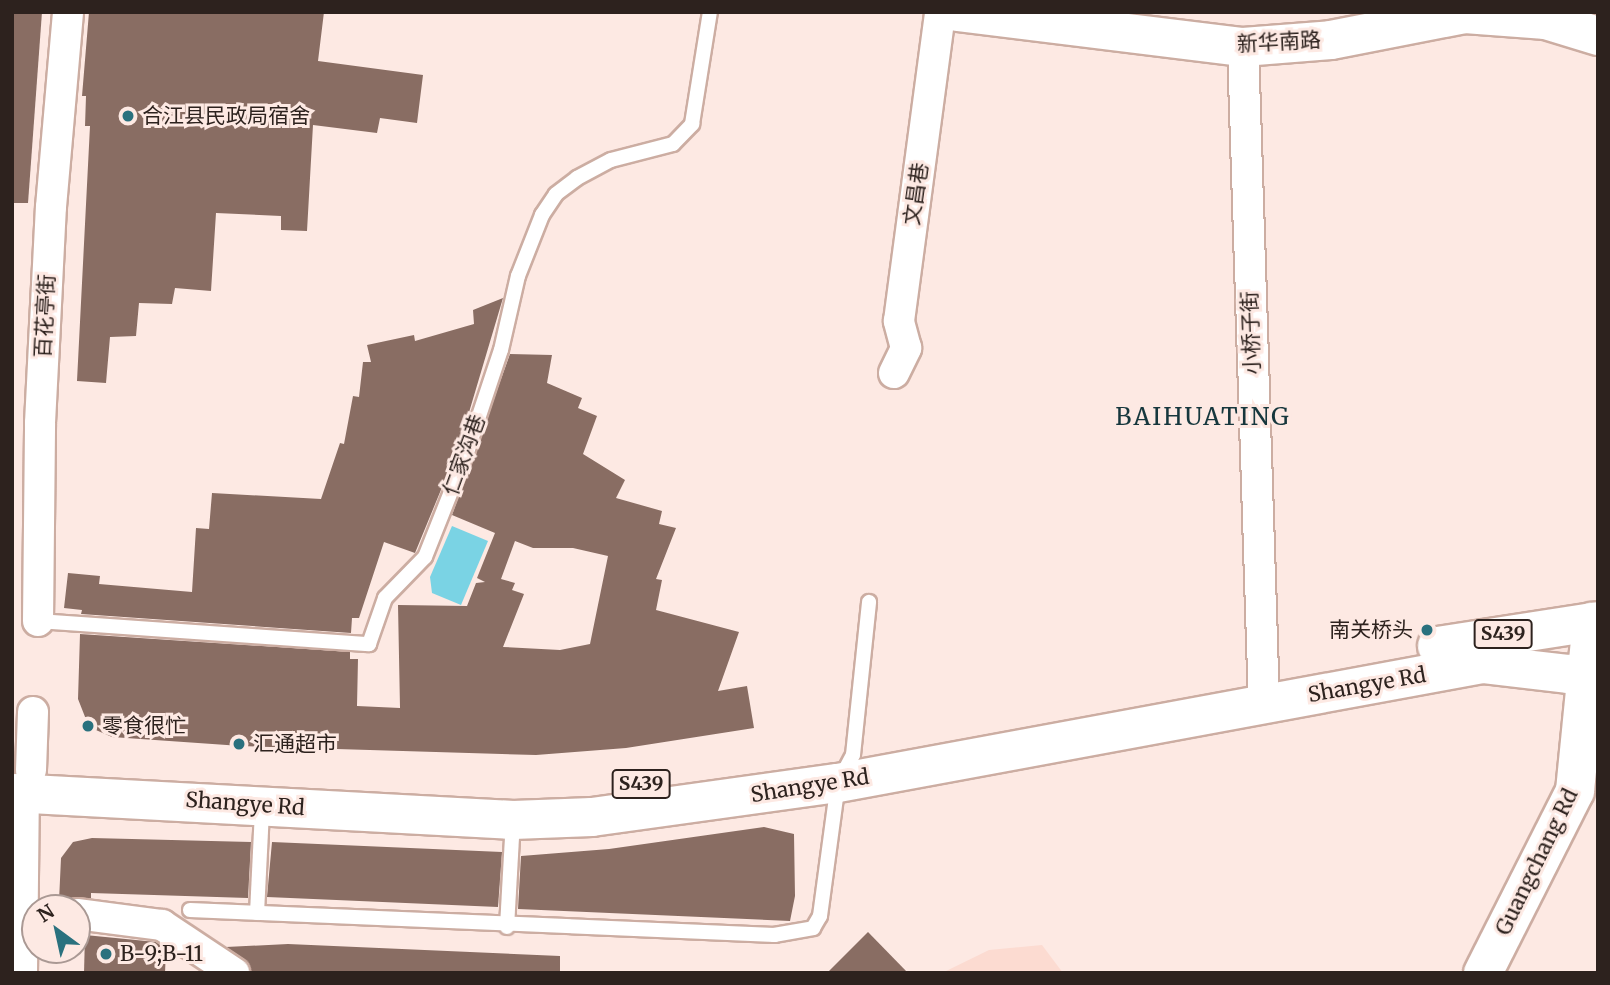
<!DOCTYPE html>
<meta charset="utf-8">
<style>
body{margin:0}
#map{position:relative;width:1610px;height:985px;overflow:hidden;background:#fde9e3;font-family:Merriweather,"Noto Sans SC",serif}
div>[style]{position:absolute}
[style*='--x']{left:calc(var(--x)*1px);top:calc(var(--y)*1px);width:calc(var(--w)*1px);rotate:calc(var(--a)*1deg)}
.built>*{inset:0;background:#fcdbd1}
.water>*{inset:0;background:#7ad3e4}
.building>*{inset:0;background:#896d63}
.roads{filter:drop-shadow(2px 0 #ccada2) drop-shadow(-2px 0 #ccada2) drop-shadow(0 2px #ccada2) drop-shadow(0 -2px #ccada2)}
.lane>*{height:14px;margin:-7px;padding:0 7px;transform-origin:7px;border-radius:7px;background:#fff}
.street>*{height:30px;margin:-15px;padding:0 15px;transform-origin:15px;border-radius:15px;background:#fff}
.secondary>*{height:38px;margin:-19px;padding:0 19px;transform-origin:19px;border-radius:19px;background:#fff}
.primary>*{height:38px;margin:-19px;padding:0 19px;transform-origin:19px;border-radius:19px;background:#fff}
.dots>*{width:19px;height:19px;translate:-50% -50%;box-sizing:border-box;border:4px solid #fde9e3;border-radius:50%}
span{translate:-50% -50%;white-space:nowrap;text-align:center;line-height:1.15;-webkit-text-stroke:6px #fde9e3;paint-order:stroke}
.shield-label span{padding:2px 5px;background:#fde9e3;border:2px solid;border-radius:5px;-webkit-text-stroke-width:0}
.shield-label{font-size:19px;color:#2d221e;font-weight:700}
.street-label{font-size:21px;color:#2d221e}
.poi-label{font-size:21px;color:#2d221e}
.left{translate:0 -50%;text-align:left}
.right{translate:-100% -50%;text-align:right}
.quarter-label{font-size:24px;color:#16373d;letter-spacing:2px}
.frame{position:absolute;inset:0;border:14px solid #2d221e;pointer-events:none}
.north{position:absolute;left:21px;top:894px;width:70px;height:70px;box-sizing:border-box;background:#fde9e3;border:2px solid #aa9994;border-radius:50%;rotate:327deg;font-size:19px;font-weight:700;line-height:28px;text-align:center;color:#2d221e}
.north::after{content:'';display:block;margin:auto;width:24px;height:32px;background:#2a717e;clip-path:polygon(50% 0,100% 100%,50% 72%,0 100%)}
</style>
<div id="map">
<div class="built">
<div style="clip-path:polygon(1042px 945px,1063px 973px,942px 973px,989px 950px)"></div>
</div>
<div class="water">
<div style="clip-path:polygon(452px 526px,488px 541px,461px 605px,432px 593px,430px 577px)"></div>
</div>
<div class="building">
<div style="clip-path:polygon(12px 12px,42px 12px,28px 203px,12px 203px)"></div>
<div style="clip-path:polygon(89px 12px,324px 12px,318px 61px,423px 75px,417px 123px,380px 118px,377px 133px,313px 125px,307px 231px,281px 230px,281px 216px,216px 213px,211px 291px,175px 288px,172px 304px,139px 303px,136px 336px,110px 337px,106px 383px,77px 381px,90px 126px,85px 126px,86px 96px,82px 96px)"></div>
<div style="clip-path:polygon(503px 298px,459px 446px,415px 553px,384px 542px,359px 618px,352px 618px,351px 633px,81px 614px,82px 610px,64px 608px,68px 573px,100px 576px,99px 584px,192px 592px,196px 528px,209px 529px,212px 493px,321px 499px,340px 443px,344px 444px,353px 396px,359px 397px,363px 362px,371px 362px,367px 345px,414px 335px,415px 341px,474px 324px,473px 310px)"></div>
<div style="clip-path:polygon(evenodd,510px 354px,552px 355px,547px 383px,582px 398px,578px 408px,597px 416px,583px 454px,625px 480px,616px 498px,662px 511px,659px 524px,676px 528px,656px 579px,662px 580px,656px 610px,739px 632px,718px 691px,747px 686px,754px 728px,626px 748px,536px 755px,241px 746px,112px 737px,89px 727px,78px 699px,80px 634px,350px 652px,350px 659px,358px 659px,357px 706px,400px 708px,398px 605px,467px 606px,476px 583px,485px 582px,477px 578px,495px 533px,452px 515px,510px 354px,515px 541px,533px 548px,573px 548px,608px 556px,590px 644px,560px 650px,503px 647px,524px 594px,512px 590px,515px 583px,501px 579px,515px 541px)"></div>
<div style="clip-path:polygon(764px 827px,794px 834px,795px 896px,790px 921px,518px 909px,521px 856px,609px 849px)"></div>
<div style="clip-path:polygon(92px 838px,251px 842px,248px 898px,91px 893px,91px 898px,59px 901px,61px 858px,73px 842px)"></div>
<div style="clip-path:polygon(272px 842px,502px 852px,498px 907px,267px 897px)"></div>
<div style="clip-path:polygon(868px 932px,908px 973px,827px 973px)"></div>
<div style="clip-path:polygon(85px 935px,156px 942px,166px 949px,165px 973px,84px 973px)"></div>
<div style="clip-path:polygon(288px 944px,560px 956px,560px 973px,251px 973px,244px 959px,226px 947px)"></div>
</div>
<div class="roads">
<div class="lane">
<div style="--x:38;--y:621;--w:332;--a:4"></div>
<div style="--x:369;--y:644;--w:49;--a:-70.8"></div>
<div style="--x:385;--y:598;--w:57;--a:-45.7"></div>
<div style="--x:425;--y:557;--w:116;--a:-68.3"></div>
<div style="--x:468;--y:449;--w:104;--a:-71.6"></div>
<div style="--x:501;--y:350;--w:76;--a:-77.1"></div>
<div style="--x:518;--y:276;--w:66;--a:-68.5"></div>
<div style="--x:542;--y:215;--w:25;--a:-56"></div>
<div style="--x:556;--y:194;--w:26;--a:-37"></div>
<div style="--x:577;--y:178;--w:38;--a:-28"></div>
<div style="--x:611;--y:160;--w:64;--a:-14.5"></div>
<div style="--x:673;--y:144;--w:28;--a:-46"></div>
<div style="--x:692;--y:124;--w:113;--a:-80.9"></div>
<div style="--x:190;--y:910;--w:585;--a:2.45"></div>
<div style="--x:774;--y:935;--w:40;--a:-10"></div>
<div style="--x:813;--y:928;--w:14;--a:-60"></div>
<div style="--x:820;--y:916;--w:134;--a:-82.3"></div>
<div style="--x:838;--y:783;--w:32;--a:-62"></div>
<div style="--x:853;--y:755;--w:154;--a:-84"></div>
<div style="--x:257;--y:913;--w:104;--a:-87.2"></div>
<div style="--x:507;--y:927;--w:107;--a:-86.8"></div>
</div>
<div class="street">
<div style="--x:1243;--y:47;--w:656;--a:88.17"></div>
<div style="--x:894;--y:373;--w:28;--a:-64"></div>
<div style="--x:906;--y:348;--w:28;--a:-105"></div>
<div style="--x:899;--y:321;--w:312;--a:-82.4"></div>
<div style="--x:38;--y:621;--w:198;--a:-89.4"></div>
<div style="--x:40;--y:423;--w:216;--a:-87.1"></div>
<div style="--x:51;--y:207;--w:196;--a:-85"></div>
<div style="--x:31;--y:770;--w:58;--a:-88"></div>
<div style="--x:77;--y:914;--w:86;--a:7.4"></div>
<div style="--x:162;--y:925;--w:87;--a:33.7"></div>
</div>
<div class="secondary">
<div style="--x:957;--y:12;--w:288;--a:7"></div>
<div style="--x:1243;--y:47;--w:88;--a:-4.5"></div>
<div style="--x:1331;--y:40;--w:136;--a:-11"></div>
<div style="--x:1465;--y:14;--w:81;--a:4.2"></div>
<div style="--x:1546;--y:20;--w:54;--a:17.1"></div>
<div style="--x:18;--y:973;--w:180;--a:-89.4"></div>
<div style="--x:1483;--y:973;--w:204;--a:-63.2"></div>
<div style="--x:1575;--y:791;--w:170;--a:-84.3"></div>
</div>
<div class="primary">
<div style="--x:1437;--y:646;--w:163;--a:-8.8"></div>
<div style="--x:12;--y:793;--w:502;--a:3.08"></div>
<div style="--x:513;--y:820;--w:79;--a:-2.2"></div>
<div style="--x:592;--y:817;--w:248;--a:-7.9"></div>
<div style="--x:838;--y:783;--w:655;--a:-10.47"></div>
<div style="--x:1482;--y:664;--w:88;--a:6.6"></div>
<div style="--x:1569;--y:674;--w:29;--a:-6"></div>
</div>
</div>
<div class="dots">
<div style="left:128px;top:116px;background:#2a717e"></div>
<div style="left:1427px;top:630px;background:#2a717e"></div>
<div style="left:88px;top:726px;background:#2a717e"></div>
<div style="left:239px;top:744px;background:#2a717e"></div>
<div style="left:106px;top:954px;background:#2a717e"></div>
</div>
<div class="shield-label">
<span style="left:1503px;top:634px">S439</span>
<span style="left:641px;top:784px">S439</span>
</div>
<div class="street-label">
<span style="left:1279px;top:42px;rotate:-3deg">新华南路</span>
<span style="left:916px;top:194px;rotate:-82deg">文昌巷</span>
<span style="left:45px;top:316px;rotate:-87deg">百花亭街</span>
<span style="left:1251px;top:333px;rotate:-92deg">小桥子街</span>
<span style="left:464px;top:455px;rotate:-70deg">仁家沟巷</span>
<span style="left:1367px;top:685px;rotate:-10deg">Shangye Rd</span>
<span style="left:810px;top:786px;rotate:-9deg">Shangye Rd</span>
<span style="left:245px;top:804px;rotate:4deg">Shangye Rd</span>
<span style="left:1537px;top:862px;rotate:-64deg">Guangchang Rd</span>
</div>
<div class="poi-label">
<span class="left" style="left:142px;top:116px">合江县民政局宿舍</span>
<span class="right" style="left:1413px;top:630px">南关桥头</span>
<span class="left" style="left:102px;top:726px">零食很忙</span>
<span class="left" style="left:253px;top:744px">汇通超市</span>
<span class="left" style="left:120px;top:954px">B-9;B-11</span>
</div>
<div class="quarter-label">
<span style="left:1203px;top:417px">BAIHUATING</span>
</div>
<div class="frame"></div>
<div class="north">N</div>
</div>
